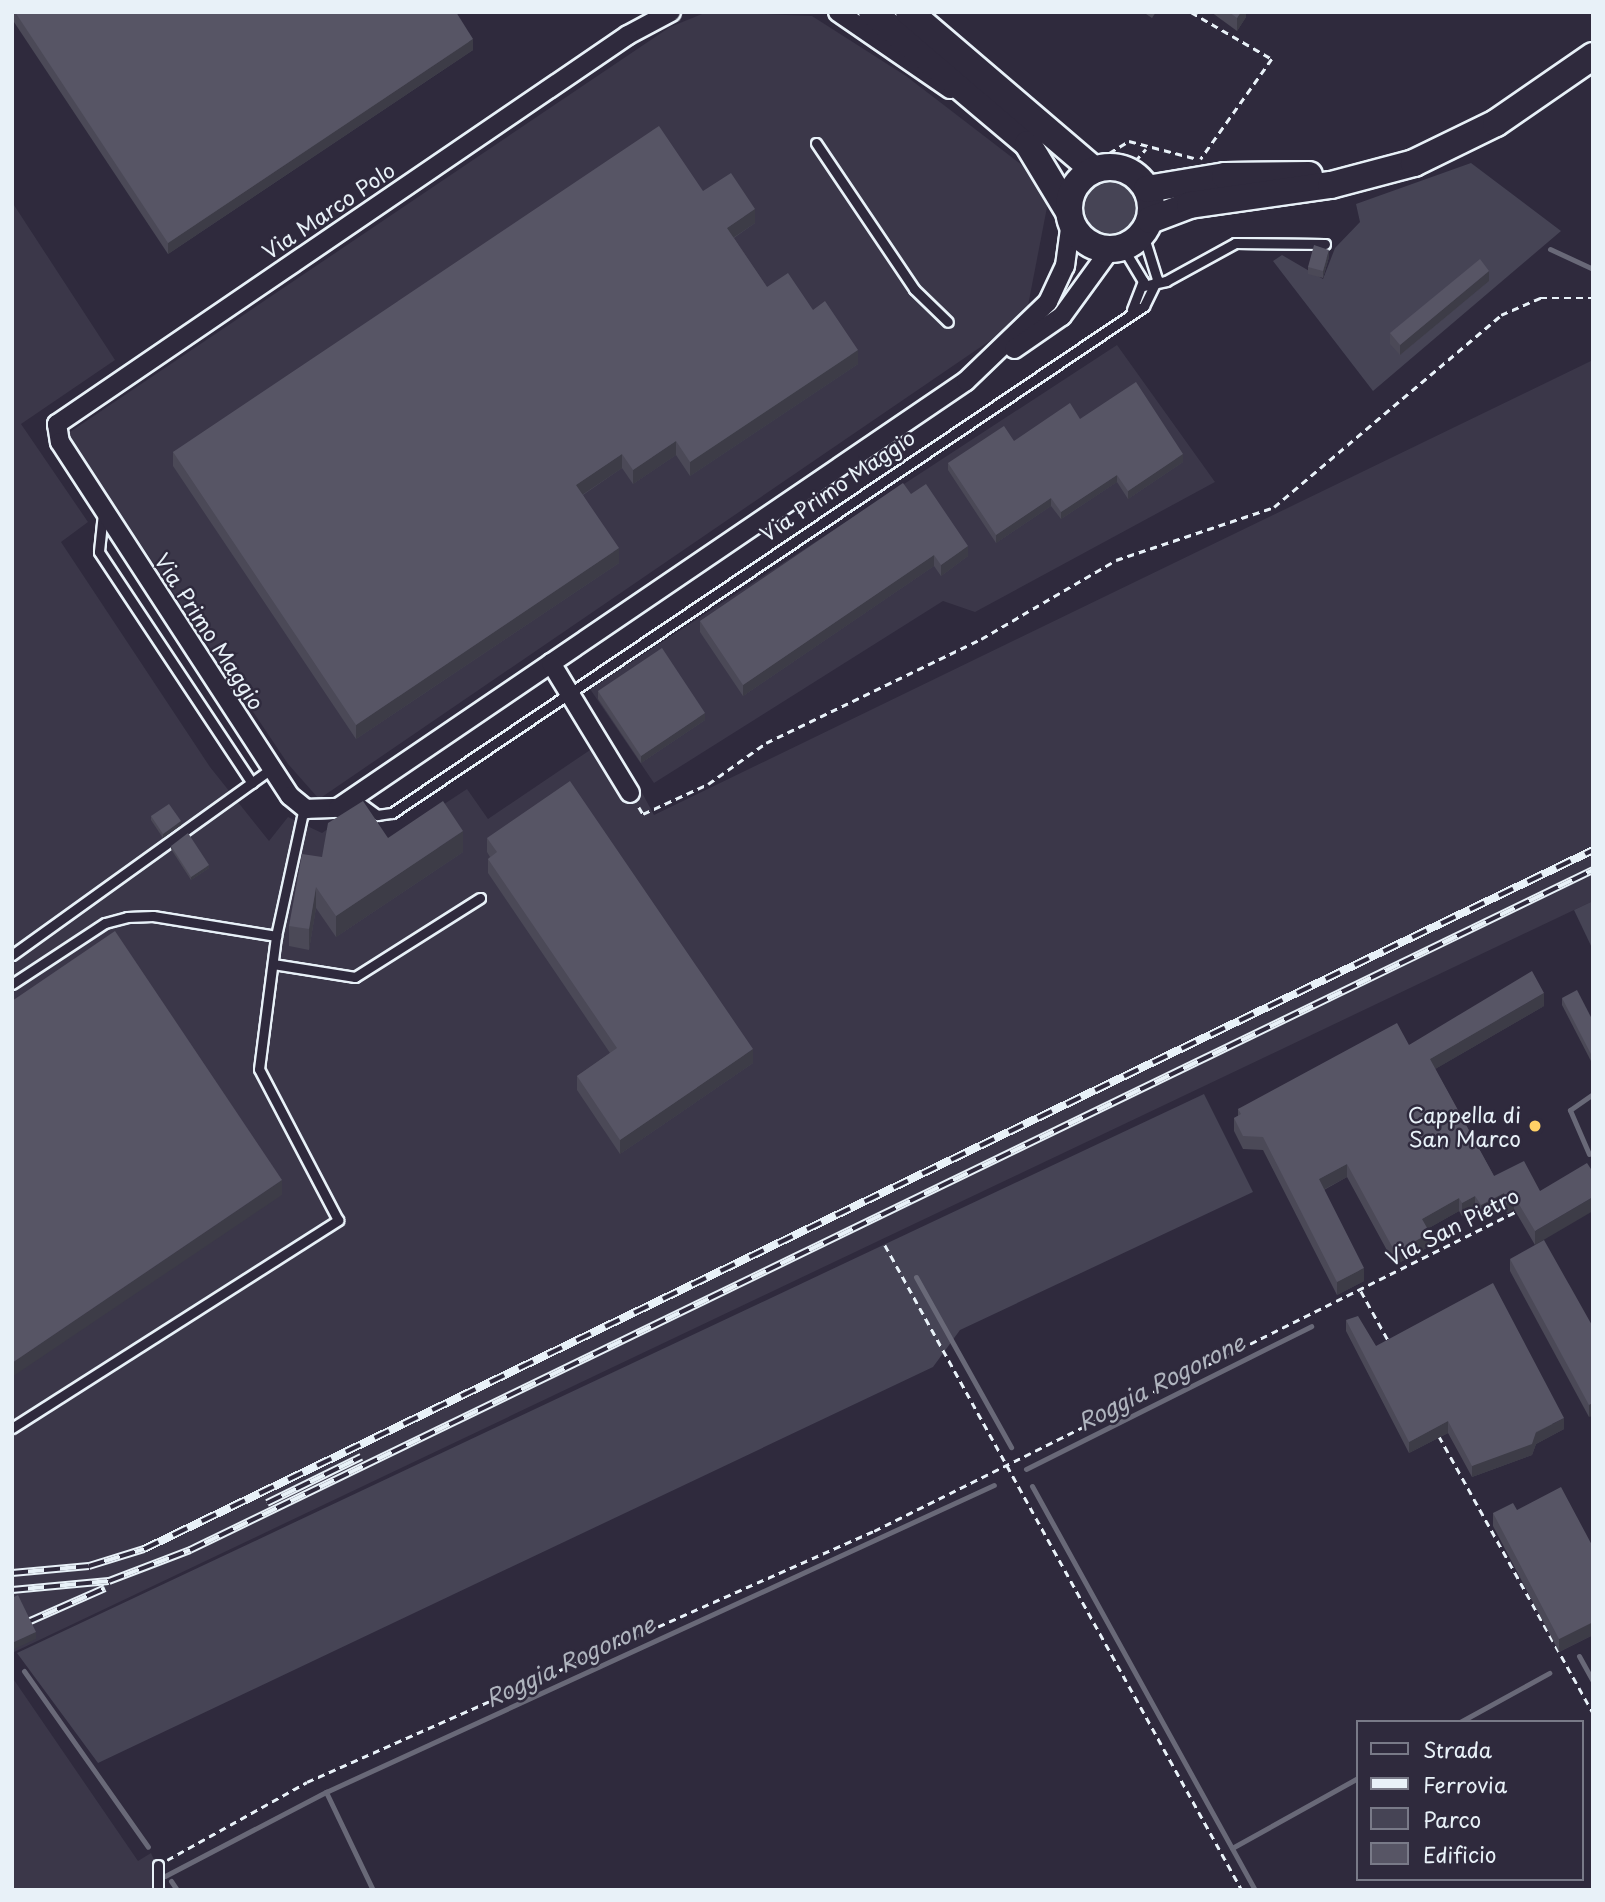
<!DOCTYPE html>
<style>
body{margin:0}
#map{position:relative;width:1605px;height:1902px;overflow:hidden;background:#2f2a3d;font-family:"Playpen Sans",sans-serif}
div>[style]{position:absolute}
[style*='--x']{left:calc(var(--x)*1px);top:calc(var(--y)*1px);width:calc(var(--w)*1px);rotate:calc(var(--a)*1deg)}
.built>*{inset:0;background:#3b3749}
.green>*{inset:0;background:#464455}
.round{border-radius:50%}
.stream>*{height:5px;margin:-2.5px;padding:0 2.5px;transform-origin:2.5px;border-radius:2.5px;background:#696978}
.path>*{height:2.5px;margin-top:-1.25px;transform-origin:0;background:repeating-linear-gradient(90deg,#e8f1f8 0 7px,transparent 0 12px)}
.roads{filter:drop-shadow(2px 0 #e8f1f8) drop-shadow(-2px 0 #e8f1f8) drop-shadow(0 2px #e8f1f8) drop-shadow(0 -2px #e8f1f8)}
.lane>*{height:9px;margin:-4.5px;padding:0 4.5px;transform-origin:4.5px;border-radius:4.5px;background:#2f2a3d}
.street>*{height:18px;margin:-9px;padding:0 9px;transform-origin:9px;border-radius:9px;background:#2f2a3d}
.secondary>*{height:26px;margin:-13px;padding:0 13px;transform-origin:13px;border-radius:13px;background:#2f2a3d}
.secondary>.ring{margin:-13px;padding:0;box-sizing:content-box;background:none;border:26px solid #2f2a3d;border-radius:50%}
.rail>*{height:8px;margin-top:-4px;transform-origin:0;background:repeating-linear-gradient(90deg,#2f2a3d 0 16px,#e8f1f8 0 32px);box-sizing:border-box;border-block:2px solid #e8f1f8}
.wall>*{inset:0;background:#4b4957}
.shaded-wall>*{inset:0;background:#3d3c47}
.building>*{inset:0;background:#575565}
.dots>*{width:19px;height:19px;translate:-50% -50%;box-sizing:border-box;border:4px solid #2f2a3d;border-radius:50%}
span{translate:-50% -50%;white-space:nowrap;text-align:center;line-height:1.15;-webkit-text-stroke:5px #2f2a3d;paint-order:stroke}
.street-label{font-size:21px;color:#e8f1f8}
.poi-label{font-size:21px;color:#e8f1f8}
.right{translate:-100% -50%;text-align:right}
.water-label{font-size:23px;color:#afb4be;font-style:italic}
.frame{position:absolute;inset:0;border:14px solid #e8f1f8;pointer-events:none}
.legend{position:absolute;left:1356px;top:1720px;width:228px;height:161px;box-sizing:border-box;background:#2f2a3d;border:2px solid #797a88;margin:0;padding:9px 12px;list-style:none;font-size:21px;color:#e8f1f8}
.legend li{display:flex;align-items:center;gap:14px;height:35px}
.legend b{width:35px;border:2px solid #797a88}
</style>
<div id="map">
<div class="built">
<div style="clip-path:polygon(707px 12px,812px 16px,906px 76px,1035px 175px,1048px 202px,1026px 316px,319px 799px,288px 764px,67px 434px,670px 27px)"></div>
<div style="clip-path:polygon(12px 202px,115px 360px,21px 424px,88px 522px,61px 542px,210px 767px,269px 841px,288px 817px,322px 833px,357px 809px,382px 845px,467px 789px,488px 819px,593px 748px,620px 797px,639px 787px,654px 815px,1593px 360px,1593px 901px,12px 1653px)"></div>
<div style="clip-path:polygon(1117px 345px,1215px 482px,975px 612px,943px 601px,654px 783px,590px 689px)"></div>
<div style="clip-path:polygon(12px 1677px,138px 1861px,151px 1853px,167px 1890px,12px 1890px)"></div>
</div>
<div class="green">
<div style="clip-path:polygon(1471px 163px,1561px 231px,1373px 391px,1273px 261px,1282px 255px,1323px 279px,1335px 248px,1360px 222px,1356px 204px)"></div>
<div class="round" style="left:1083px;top:181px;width:54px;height:54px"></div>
<div style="clip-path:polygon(1593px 901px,1593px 950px,1574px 910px)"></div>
<div style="clip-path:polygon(1204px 1094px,1253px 1192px,960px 1330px,933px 1367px,98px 1763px,17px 1653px)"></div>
</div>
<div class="stream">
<div style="--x:1550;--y:249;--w:47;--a:24.9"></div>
<div style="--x:1589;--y:1154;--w:48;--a:-113.4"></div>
<div style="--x:1570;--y:1110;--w:28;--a:-35"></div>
<div style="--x:916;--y:1277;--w:195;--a:60.8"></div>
<div style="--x:1026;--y:1469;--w:319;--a:-26.6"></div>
<div style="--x:1032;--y:1486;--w:461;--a:61.1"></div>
<div style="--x:1579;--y:1656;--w:29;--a:61"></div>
<div style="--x:24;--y:1671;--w:215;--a:54.8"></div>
<div style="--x:1460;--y:1722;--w:102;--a:-28.8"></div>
<div style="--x:326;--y:1792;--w:109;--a:64.4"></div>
<div style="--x:1232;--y:1848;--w:144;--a:-29.1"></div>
<div style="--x:165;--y:1876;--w:182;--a:-27.6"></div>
<div style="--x:326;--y:1792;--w:735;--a:-24.68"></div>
<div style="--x:171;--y:1881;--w:11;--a:56"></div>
</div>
<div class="path">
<div style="--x:1191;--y:12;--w:94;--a:30.1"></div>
<div style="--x:1272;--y:59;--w:123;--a:125.4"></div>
<div style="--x:1109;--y:153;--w:23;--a:-31"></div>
<div style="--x:1129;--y:141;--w:67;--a:14.7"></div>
<div style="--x:1127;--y:170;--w:28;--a:-48"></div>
<div style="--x:639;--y:807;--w:8;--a:60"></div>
<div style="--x:643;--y:814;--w:72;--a:-24.8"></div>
<div style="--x:708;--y:784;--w:71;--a:-35.3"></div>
<div style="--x:766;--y:743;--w:239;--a:-25.8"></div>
<div style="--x:981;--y:639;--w:156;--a:-30.3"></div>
<div style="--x:1116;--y:560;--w:167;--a:-18.5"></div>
<div style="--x:1274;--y:507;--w:297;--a:-40.2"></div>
<div style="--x:1501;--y:315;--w:43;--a:-23.6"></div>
<div style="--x:1540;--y:298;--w:53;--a:0"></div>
<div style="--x:885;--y:1245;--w:737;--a:61.04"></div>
<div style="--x:1361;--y:1291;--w:56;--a:61.1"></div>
<div style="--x:1439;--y:1436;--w:317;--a:60.9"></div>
<div style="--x:167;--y:1860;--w:160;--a:-29.1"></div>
<div style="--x:307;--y:1782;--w:620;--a:-23.88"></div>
<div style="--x:874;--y:1531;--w:718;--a:-26.46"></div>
</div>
<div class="roads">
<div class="lane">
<div style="--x:816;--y:143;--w:176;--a:56.1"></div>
<div style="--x:914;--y:289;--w:47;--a:44.1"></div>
<div style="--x:1123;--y:248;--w:39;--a:59"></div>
<div style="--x:1143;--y:281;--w:31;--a:111"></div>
<div style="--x:1143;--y:286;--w:24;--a:-12"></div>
<div style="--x:1166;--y:281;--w:79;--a:-28.8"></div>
<div style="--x:1235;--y:243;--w:90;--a:0.6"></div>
<div style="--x:103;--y:513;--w:39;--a:96"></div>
<div style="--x:99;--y:552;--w:277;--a:56.5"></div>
<div style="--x:362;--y:804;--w:19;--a:36"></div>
<div style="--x:377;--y:815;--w:15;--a:-8"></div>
<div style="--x:392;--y:813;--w:907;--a:-33.99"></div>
<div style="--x:1144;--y:306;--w:30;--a:-64"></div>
<div style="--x:1157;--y:279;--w:47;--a:-107.3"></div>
<div style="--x:12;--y:955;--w:320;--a:-35.7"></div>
<div style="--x:273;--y:964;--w:83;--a:9"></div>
<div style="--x:355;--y:977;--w:148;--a:-32.3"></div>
<div style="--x:12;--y:984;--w:111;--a:-33.3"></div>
<div style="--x:105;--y:923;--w:23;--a:-15"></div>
<div style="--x:127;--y:917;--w:26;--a:-2"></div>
<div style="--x:153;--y:916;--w:125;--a:9.2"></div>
<div style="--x:12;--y:1428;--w:387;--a:-32.5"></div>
<div style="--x:338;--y:1220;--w:170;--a:-117.6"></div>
<div style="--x:259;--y:1069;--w:134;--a:-82.7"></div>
<div style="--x:276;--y:936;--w:131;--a:-77.7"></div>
<div style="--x:158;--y:1890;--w:25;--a:-90"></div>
</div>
<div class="street">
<div style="--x:671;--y:12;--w:49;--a:151.9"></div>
<div style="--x:628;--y:35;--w:691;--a:145.73"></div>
<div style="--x:57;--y:424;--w:18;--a:81"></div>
<div style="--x:60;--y:442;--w:422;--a:57"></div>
<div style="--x:290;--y:796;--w:21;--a:39"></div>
<div style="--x:306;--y:809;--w:32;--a:-2"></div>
<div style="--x:338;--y:808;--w:759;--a:-34.21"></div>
<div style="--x:966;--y:381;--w:114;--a:-43.9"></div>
<div style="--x:1048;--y:302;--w:40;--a:-65"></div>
<div style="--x:1065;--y:266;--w:45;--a:-82.4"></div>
<div style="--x:838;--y:12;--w:136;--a:34.5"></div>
<div style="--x:1014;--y:349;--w:58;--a:-34.5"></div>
<div style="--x:1062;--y:316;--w:82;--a:-54"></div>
<div style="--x:551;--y:663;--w:152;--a:58.7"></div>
</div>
<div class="secondary">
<div style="--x:872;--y:12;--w:204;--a:40.2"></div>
<div style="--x:1028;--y:144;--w:79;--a:58.9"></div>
<div style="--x:909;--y:12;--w:243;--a:40.5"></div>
<div class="ring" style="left:1069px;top:167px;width:56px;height:56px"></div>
<div style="--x:1147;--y:189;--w:79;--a:-9.5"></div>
<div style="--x:1225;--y:176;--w:84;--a:-0.7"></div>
<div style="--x:1150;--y:220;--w:43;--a:-20.6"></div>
<div style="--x:1190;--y:205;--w:142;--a:-8.1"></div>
<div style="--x:1331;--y:185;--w:86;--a:-14.8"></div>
<div style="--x:1414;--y:163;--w:91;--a:-26"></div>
<div style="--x:1496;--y:123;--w:118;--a:-34.6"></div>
</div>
</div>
<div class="rail">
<div style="--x:267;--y:1503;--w:105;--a:-26.1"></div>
<div style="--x:12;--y:1573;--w:77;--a:-5.2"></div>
<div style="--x:89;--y:1566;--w:58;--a:-17.2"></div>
<div style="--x:144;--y:1549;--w:1609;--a:-25.75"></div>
<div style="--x:12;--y:1590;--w:97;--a:-5.3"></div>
<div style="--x:109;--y:1581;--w:87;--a:-20.9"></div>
<div style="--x:190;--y:1550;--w:1559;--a:-25.86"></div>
<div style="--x:28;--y:1622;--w:84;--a:-23.8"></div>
</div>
<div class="wall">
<div style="clip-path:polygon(12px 12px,456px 12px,473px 50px,168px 254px,12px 19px)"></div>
<div style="clip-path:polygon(1143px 12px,1156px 12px,1152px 18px)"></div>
<div style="clip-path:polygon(1211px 12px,1246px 12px,1246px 17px,1237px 31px)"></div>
<div style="clip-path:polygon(703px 191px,755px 223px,734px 238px,767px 287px,813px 310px,858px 364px,690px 476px,676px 455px,633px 484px,622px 468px,583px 495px,619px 563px,356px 739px,173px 466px,173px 452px)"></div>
<div style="clip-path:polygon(1329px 257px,1323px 278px,1308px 274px,1308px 267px)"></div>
<div style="clip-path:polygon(1489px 281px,1400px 355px,1390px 344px,1390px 333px)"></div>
<div style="clip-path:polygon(1080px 419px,1183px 462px,1128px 499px,1117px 482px,1061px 519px,1051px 506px,996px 543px,948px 470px,948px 463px)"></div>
<div style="clip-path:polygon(911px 494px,968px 556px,941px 576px,934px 566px,743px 696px,700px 632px,700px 621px)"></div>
<div style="clip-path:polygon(598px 691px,705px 720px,641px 763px,598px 699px)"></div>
<div style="clip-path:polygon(151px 816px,181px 825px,163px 838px,151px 820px)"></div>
<div style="clip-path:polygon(388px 838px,463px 852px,336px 937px,316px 908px,309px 950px,289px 946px,289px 926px,322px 857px)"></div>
<div style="clip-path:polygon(487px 838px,753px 1063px,620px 1154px,577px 1090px,577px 1076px,610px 1053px,488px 873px,488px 859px,490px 857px,487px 852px)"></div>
<div style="clip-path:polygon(171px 846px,209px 868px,191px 880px,171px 849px)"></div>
<div style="clip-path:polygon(1562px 998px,1593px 1021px,1593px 1065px,1562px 1005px)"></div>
<div style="clip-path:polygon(1544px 1006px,1435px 1069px,1494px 1176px,1540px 1191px,1535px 1245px,1514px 1209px,1507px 1213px,1504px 1206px,1481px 1219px,1475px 1209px,1462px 1216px,1459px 1211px,1427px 1229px,1430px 1246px,1395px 1265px,1347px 1177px,1324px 1190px,1364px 1281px,1337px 1295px,1263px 1150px,1243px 1149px,1234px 1131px,1234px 1118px,1238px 1116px,1238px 1109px,1409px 1045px)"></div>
<div style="clip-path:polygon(1510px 1259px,1593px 1327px,1589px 1417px,1510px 1271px)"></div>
<div style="clip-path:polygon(1346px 1320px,1376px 1346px,1564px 1429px,1536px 1444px,1532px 1455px,1472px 1477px,1448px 1433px,1409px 1453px,1346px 1331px)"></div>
<div style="clip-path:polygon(1517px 1510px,1593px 1547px,1593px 1635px,1559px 1652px,1493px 1526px,1493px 1513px)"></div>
</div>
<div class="shaded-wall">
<div style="clip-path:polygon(1241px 12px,1246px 12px,1246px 17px,1237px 31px,1237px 18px)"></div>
<div style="clip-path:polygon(473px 39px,473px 50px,168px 254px,168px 243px)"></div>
<div style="clip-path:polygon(755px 209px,755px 223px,727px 242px,727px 228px)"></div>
<div style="clip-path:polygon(1329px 250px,1329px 257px,1323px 278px,1323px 271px)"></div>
<div style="clip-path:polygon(1489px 271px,1489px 281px,1400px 355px,1400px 345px)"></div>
<div style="clip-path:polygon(858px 350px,858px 364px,690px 476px,690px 462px)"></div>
<div style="clip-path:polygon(676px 441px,676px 455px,633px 484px,633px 470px)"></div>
<div style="clip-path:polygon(622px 454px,622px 468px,576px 499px,576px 485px)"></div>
<div style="clip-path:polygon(1183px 454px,1183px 462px,1128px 499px,1128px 491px)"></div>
<div style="clip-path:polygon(1117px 475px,1117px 482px,1061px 519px,1061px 512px)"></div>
<div style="clip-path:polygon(1051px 498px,1051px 506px,996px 543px,996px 535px)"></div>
<div style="clip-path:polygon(968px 546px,968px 556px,941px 576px,941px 565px)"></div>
<div style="clip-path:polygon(619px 548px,619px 563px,356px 739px,356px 725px)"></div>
<div style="clip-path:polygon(934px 555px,934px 566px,743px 696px,743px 685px)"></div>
<div style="clip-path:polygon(705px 713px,705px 720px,641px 763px,641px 756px)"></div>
<div style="clip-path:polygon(181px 821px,181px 825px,163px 838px,163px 834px)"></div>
<div style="clip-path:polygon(463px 831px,463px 852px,336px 937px,336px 916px)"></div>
<div style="clip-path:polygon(209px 865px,209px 868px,191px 880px,191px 877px)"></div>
<div style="clip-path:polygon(316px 887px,316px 908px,309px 950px,309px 929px)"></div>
<div style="clip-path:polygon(1544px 993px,1544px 1006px,1430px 1072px,1430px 1059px)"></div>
<div style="clip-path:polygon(753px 1049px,753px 1063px,620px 1154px,620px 1140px)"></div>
<div style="clip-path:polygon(1347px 1164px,1347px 1177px,1319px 1192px,1319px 1179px)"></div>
<div style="clip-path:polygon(282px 1180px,282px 1195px,12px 1377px,12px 1363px)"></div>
<div style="clip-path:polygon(1504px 1193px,1504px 1206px,1481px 1219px,1481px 1205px)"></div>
<div style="clip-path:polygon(1475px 1196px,1475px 1209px,1462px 1216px,1462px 1203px)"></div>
<div style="clip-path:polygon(1514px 1196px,1514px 1209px,1507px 1213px,1507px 1199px)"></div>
<div style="clip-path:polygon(1593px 1197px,1593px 1211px,1535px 1245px,1535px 1231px)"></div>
<div style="clip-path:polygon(1459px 1198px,1459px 1211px,1422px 1232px,1422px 1219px)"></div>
<div style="clip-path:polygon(1430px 1233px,1430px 1246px,1395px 1265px,1395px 1252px)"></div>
<div style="clip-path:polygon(1364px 1268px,1364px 1281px,1337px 1295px,1337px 1282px)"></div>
<div style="clip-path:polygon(1593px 1403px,1593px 1416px,1589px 1417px,1589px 1405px)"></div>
<div style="clip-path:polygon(1564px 1418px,1564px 1429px,1536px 1444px,1532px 1455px,1472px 1477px,1472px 1466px)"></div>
<div style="clip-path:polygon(1448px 1421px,1448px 1433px,1409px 1453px,1409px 1442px)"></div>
<div style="clip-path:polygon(1593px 1622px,1593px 1635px,1559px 1652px,1559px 1639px)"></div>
<div style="clip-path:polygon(36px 1632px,36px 1639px,12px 1650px,12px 1643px)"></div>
</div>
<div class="building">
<div style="clip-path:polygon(15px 12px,456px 12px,473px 39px,168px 243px)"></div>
<div style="clip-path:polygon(1229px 12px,1241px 12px,1237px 18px)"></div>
<div style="clip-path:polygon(659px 126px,703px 191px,731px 173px,755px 209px,727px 228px,767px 287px,788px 273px,813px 310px,825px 301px,858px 350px,690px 462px,676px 441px,633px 470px,622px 454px,576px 485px,619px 548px,356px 725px,173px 452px)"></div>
<div style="clip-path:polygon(1314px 245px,1329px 250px,1323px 271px,1308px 267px)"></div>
<div style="clip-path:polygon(1480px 259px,1489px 271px,1400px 345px,1390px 333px)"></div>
<div style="clip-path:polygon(1136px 382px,1183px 454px,1128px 491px,1117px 475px,1061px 512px,1051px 498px,996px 535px,948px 463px,1004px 426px,1014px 441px,1070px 403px,1080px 419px)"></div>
<div style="clip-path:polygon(903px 483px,911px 494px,926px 484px,968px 546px,941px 565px,934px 555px,743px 685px,700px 621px)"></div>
<div style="clip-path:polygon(662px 648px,705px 713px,641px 756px,598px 691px)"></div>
<div style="clip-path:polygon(570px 781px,753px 1049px,620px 1140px,577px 1076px,617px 1048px,488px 859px,497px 852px,487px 838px)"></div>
<div style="clip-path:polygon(363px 801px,388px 838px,443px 801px,463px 831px,336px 916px,316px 887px,309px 929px,289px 926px,302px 854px,322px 857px,328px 823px)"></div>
<div style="clip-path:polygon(169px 804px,181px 821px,163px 834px,151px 816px)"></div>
<div style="clip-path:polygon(188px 833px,209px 865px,191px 877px,171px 846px)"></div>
<div style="clip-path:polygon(115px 931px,282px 1180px,12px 1363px,12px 1001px)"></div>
<div style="clip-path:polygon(1532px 971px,1544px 993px,1430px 1059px,1494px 1176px,1524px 1161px,1540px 1191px,1587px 1163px,1593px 1172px,1593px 1197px,1535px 1231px,1514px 1196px,1507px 1199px,1504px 1193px,1481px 1205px,1475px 1196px,1462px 1203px,1459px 1198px,1422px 1219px,1430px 1233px,1395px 1252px,1347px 1164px,1319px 1179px,1364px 1268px,1337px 1282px,1263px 1137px,1243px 1136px,1234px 1118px,1241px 1114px,1238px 1109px,1397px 1023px,1409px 1045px)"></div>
<div style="clip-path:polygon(1577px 990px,1593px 1021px,1593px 1058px,1562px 998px)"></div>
<div style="clip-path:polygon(1544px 1240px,1593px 1327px,1593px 1403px,1589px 1405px,1510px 1259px)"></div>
<div style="clip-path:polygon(1493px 1283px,1564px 1418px,1536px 1432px,1532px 1444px,1472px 1466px,1448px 1421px,1409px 1442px,1346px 1320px,1358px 1316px,1376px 1346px)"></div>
<div style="clip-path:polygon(1561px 1487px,1593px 1547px,1593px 1622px,1559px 1639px,1493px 1513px,1513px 1503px,1517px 1510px)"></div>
<div style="clip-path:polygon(18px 1595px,36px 1632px,12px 1643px,12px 1598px)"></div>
</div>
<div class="dots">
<div style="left:1535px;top:1126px;background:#ffd166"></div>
</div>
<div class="street-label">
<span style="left:328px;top:210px;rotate:-34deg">Via Marco Polo</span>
<span style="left:837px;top:485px;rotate:-34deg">Via Primo Maggio</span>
<span style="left:210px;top:631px;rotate:57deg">Via Primo Maggio</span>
<span style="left:1452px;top:1226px;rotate:-27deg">Via San Pietro</span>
</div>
<div class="poi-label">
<span class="right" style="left:1521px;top:1126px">Cappella di<br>San Marco</span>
</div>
<div class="water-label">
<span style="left:1161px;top:1382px;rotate:-27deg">Roggia Rogorone</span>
<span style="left:570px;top:1661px;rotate:-25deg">Roggia Rogorone</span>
</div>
<div class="frame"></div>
<ul class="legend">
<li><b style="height:9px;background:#2f2a3d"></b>Strada</li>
<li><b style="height:9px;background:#e8f1f8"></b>Ferrovia</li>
<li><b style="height:19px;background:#464455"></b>Parco</li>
<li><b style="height:19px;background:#575565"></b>Edificio</li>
</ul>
</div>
